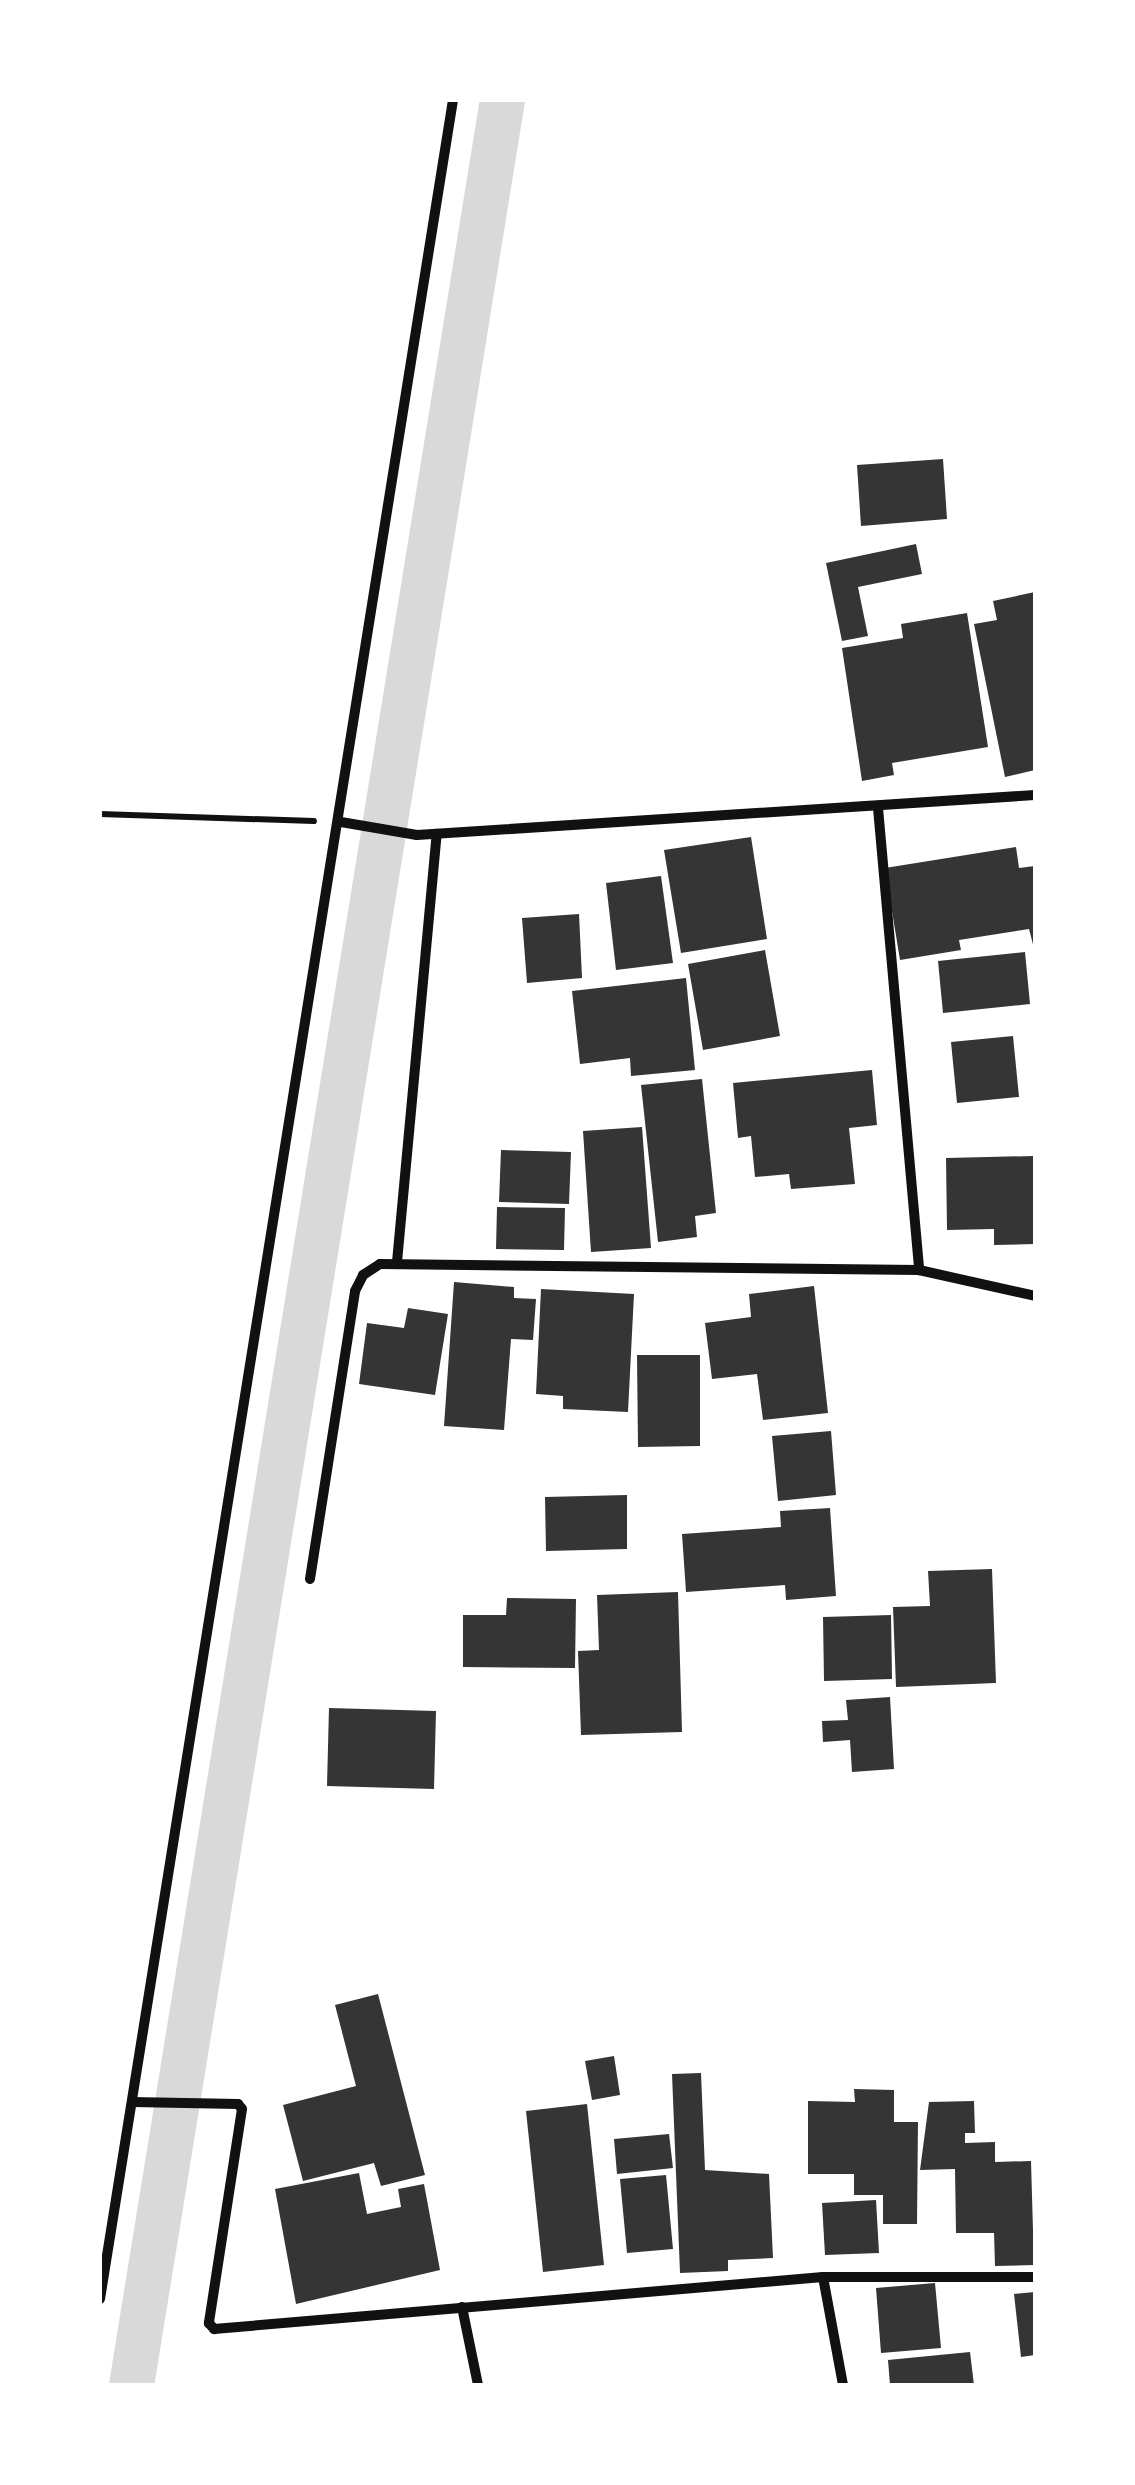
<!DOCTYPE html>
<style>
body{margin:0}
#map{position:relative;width:1135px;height:2485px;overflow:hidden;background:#fff;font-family:Karla,sans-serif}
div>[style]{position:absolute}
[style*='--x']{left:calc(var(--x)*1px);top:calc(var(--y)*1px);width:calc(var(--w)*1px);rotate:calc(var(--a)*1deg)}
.canal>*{height:45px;margin:-22.5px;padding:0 22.5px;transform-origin:22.5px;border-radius:22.5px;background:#d9d9d9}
.building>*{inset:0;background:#353535}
.path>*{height:6px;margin:-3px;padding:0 3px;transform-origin:3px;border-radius:3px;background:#111}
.minor>*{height:10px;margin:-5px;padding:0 5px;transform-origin:5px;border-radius:5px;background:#111}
span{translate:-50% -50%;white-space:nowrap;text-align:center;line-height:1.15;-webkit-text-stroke:10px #fff;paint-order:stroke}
.frame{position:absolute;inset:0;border:102px solid #fff;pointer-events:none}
</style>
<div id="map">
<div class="canal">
<div style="--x:131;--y:2385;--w:2315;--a:-80.78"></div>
</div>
<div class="building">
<div style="clip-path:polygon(943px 459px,947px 519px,861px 526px,857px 465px)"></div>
<div style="clip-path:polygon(916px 544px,922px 574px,858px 587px,868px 636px,842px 641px,826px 563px)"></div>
<div style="clip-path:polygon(1035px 592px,1035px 770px,1005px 777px,974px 624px,997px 620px,993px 601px)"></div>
<div style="clip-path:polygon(967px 613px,988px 747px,892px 763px,894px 775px,862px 781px,842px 648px,903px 638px,901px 624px)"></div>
<div style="clip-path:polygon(751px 837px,767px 939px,681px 953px,664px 850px)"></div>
<div style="clip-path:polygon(1016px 847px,1019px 868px,1035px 866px,1035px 952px,1029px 929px,959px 940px,961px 950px,900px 960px,885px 868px)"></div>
<div style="clip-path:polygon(661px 876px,673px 963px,616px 970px,606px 883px)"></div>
<div style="clip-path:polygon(579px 914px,582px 978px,527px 983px,522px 918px)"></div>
<div style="clip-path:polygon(765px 950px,780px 1036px,703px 1050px,688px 964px)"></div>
<div style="clip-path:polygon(1025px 952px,1030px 1004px,943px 1013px,938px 961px)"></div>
<div style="clip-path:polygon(686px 978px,695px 1070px,631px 1076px,630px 1058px,580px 1064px,572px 991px)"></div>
<div style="clip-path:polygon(1013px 1036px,1019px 1097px,957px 1103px,951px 1042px)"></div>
<div style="clip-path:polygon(872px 1070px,877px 1125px,849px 1128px,855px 1184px,791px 1189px,789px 1174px,755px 1177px,751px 1136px,738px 1138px,733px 1083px)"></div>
<div style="clip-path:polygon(702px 1079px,716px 1213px,695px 1216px,697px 1237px,658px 1242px,641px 1085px)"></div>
<div style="clip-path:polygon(642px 1127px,651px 1248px,591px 1252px,583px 1131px)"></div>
<div style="clip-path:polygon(501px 1150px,571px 1152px,569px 1204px,499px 1202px)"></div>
<div style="clip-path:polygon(1033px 1156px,1035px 1244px,994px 1245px,994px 1229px,947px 1230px,946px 1158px)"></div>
<div style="clip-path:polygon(497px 1207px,565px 1208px,564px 1250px,496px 1249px)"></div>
<div style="clip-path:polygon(454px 1282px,514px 1287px,514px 1298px,536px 1299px,533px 1340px,511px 1339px,504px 1430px,444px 1426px)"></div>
<div style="clip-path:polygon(814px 1286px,828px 1413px,763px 1420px,757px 1374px,712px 1379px,705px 1323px,751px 1317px,749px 1294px)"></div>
<div style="clip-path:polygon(541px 1289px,634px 1294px,628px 1412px,563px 1409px,563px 1396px,536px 1394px)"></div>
<div style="clip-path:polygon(408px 1308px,448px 1314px,435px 1395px,359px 1384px,367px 1323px,404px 1328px)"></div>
<div style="clip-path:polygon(637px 1355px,700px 1355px,700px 1446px,638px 1447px)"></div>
<div style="clip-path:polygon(831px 1431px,836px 1495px,778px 1501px,772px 1436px)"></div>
<div style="clip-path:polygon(627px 1495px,627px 1549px,546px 1551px,545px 1497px)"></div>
<div style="clip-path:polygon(830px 1508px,836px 1596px,786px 1600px,785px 1585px,686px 1592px,682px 1534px,781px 1527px,780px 1511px)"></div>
<div style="clip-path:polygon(992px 1569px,996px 1683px,896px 1687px,893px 1607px,930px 1606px,928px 1571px)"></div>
<div style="clip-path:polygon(678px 1592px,682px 1732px,581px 1735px,578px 1651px,599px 1650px,597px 1595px)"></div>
<div style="clip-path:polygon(507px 1598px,576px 1599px,575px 1668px,463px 1667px,463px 1615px,506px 1615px)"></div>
<div style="clip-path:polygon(891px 1615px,892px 1679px,824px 1681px,823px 1617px)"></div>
<div style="clip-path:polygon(890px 1697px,894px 1769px,852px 1772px,850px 1740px,823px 1742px,822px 1721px,848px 1720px,846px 1700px)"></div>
<div style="clip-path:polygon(329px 1708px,436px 1711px,434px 1789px,327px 1786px)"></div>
<div style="clip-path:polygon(378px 1994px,425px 2175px,381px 2186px,374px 2163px,303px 2181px,283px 2105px,356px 2086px,335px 2005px)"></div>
<div style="clip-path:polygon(614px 2056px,620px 2095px,592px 2100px,585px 2061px)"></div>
<div style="clip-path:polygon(701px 2073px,705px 2170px,769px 2174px,773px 2258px,728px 2260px,728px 2271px,680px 2273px,672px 2074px)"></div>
<div style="clip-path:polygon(854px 2089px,894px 2090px,894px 2122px,918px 2122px,917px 2224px,883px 2224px,883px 2195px,854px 2195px,854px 2174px,808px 2174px,808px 2101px,855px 2102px)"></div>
<div style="clip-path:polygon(974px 2101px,975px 2133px,965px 2133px,965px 2143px,995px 2142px,995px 2162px,1031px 2161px,1034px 2265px,995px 2266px,994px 2233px,956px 2233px,955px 2169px,920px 2170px,929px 2102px)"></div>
<div style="clip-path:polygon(587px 2104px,604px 2265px,543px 2272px,526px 2111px)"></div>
<div style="clip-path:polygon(669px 2134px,673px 2168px,617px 2174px,614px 2139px)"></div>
<div style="clip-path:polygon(359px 2173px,367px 2214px,401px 2207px,398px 2189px,424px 2184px,440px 2270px,296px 2304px,275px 2189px)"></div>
<div style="clip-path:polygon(666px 2175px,673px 2249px,627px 2253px,620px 2179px)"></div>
<div style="clip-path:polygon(876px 2200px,879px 2253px,825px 2255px,822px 2203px)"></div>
<div style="clip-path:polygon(935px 2283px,941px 2348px,881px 2353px,876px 2288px)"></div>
<div style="clip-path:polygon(1035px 2292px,1035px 2355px,1021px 2357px,1014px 2294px)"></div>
<div style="clip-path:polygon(970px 2352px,974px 2385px,890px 2385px,888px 2360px)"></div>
</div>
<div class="path">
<div style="--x:100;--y:814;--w:214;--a:1.9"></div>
</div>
<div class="minor">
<div style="--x:878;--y:808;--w:464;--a:84.9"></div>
<div style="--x:341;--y:822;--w:77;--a:9.7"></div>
<div style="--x:417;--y:835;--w:619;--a:-3.7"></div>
<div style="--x:397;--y:1262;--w:430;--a:-84.7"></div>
<div style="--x:310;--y:1579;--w:291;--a:-81.1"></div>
<div style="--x:355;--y:1291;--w:18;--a:-63"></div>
<div style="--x:363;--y:1275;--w:20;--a:-33"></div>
<div style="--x:380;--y:1264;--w:539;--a:0.64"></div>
<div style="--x:919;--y:1270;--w:119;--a:12.6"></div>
<div style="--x:132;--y:2102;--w:106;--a:1.1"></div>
<div style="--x:238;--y:2104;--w:6;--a:51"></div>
<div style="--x:242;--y:2109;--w:217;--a:98.8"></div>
<div style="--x:209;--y:2323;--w:8;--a:50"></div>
<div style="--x:214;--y:2329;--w:611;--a:-4.88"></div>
<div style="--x:823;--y:2277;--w:212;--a:0"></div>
<div style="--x:823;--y:2277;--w:110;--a:79.5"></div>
<div style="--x:100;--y:2299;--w:2227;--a:-80.88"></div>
<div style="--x:462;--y:2307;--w:80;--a:78.4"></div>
</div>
<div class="frame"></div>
</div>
